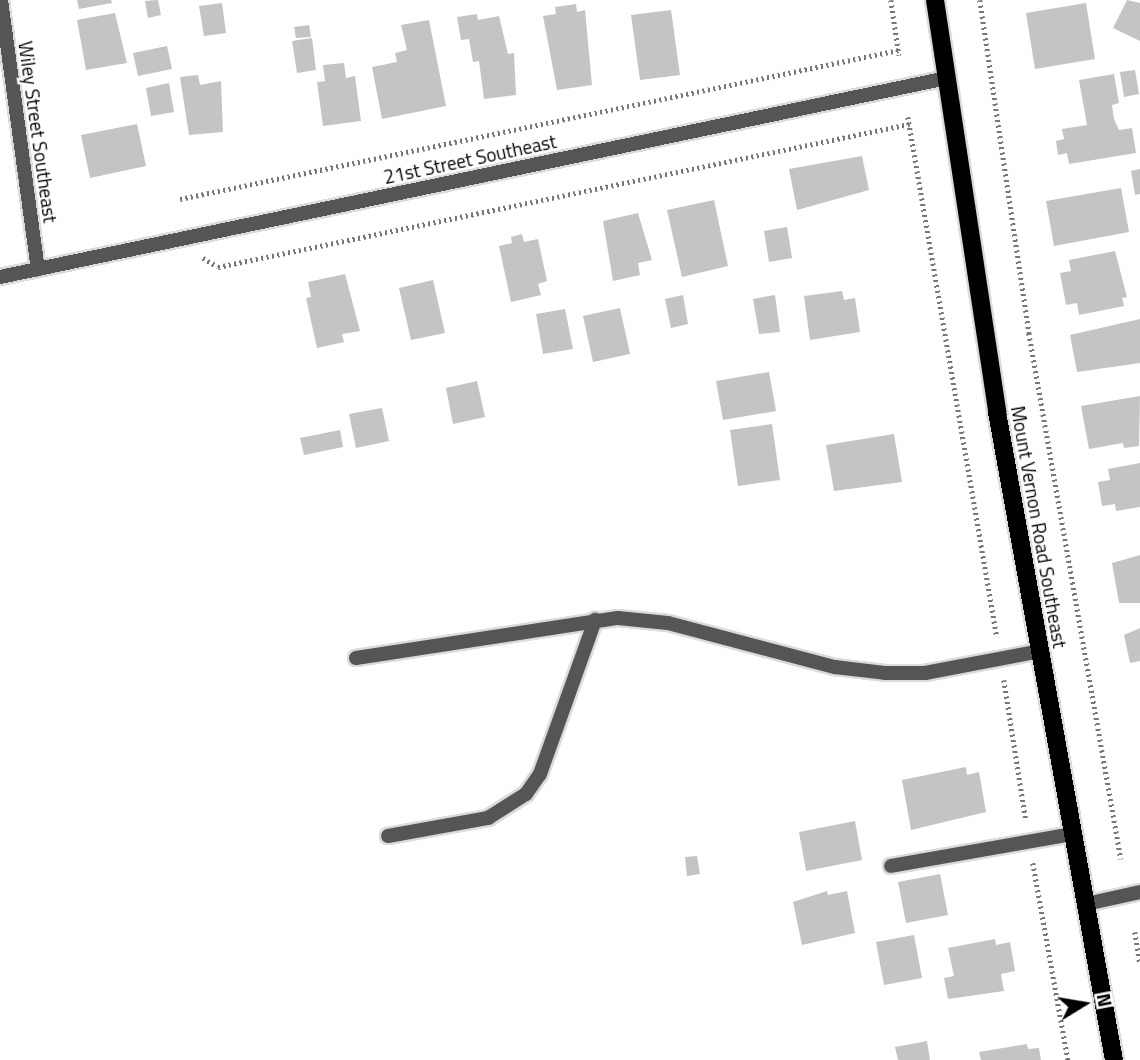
<!DOCTYPE html>
<style>
body{margin:0}
#map{position:relative;width:1140px;height:1060px;overflow:hidden;background:#fff;font-family:"Titillium Web",sans-serif}
div>[style]{position:absolute}
[style*='--x']{left:calc(var(--x)*1px);top:calc(var(--y)*1px);width:calc(var(--w)*1px);rotate:calc(var(--a)*1deg)}
.building>*{inset:0;background:#c4c4c4}
.path>*{height:4.5px;margin-top:-2.25px;transform-origin:0;background:repeating-linear-gradient(90deg,#777 0 2px,transparent 0 5.5px)}
.roads{filter:drop-shadow(2px 0 #dbdbdb) drop-shadow(-2px 0 #dbdbdb) drop-shadow(0 2px #dbdbdb) drop-shadow(0 -2px #dbdbdb)}
.lane>*{height:14px;margin:-7px;padding:0 7px;transform-origin:7px;border-radius:7px;background:#555}
.street>*{height:14px;margin:-7px;padding:0 7px;transform-origin:7px;border-radius:7px;background:#555}
.primary>*{height:18px;margin:-9px;padding:0 9px;transform-origin:9px;border-radius:9px;background:#000}
span{translate:-50% -50%;white-space:nowrap;text-align:center;line-height:1.15;-webkit-text-stroke:5px #fff;paint-order:stroke}
.street-label{font-size:19px;color:#000}
.north{position:absolute;left:1049px;top:969px;width:70px;height:70px;-webkit-text-stroke:5px #fff;paint-order:stroke;rotate:79deg;font-size:19px;font-weight:700;line-height:28px;text-align:center;color:#000}
.north::after{content:'';display:block;margin:auto;width:24px;height:32px;background:#000;clip-path:polygon(50% 0,100% 100%,50% 72%,0 100%)}
</style>
<div id="map">
<div class="building">
<div style="clip-path:polygon(77px 0,111px 0,112px 3px,79px 9px)"></div>
<div style="clip-path:polygon(158px 0,161px 15px,148px 18px,145px 1px)"></div>
<div style="clip-path:polygon(1127px 0,1140px 3px,1140px 41px,1113px 28px)"></div>
<div style="clip-path:polygon(222px 3px,226px 33px,204px 36px,199px 6px)"></div>
<div style="clip-path:polygon(1086px 3px,1095px 59px,1035px 69px,1026px 13px)"></div>
<div style="clip-path:polygon(576px 4px,577px 12px,585px 10px,592px 85px,557px 90px,543px 16px,556px 14px,555px 7px)"></div>
<div style="clip-path:polygon(671px 10px,680px 75px,640px 80px,631px 15px)"></div>
<div style="clip-path:polygon(115px 13px,127px 63px,86px 70px,77px 20px)"></div>
<div style="clip-path:polygon(477px 14px,478px 20px,499px 16px,508px 54px,514px 53px,516px 95px,484px 99px,479px 61px,473px 62px,469px 39px,461px 40px,457px 17px)"></div>
<div style="clip-path:polygon(429px 20px,446px 106px,382px 119px,372px 67px,397px 62px,395px 53px,407px 50px,401px 25px)"></div>
<div style="clip-path:polygon(309px 25px,311px 37px,296px 38px,294px 27px)"></div>
<div style="clip-path:polygon(312px 38px,316px 70px,297px 73px,292px 41px)"></div>
<div style="clip-path:polygon(167px 46px,172px 69px,138px 76px,133px 53px)"></div>
<div style="clip-path:polygon(344px 63px,346px 78px,355px 76px,361px 121px,323px 126px,317px 82px,325px 81px,323px 65px)"></div>
<div style="clip-path:polygon(1135px 70px,1139px 94px,1124px 97px,1120px 72px)"></div>
<div style="clip-path:polygon(1114px 74px,1119px 103px,1112px 105px,1114px 119px,1119px 130px,1132px 128px,1136px 153px,1069px 164px,1067px 153px,1058px 155px,1056px 141px,1064px 139px,1062px 129px,1087px 125px,1079px 80px)"></div>
<div style="clip-path:polygon(198px 75px,200px 85px,221px 81px,223px 132px,189px 135px,180px 77px)"></div>
<div style="clip-path:polygon(169px 83px,174px 112px,151px 116px,146px 88px)"></div>
<div style="clip-path:polygon(137px 124px,146px 166px,90px 178px,81px 135px)"></div>
<div style="clip-path:polygon(862px 156px,869px 190px,797px 210px,789px 169px)"></div>
<div style="clip-path:polygon(1140px 169px,1140px 194px,1135px 195px,1131px 171px)"></div>
<div style="clip-path:polygon(1121px 188px,1129px 232px,1054px 246px,1046px 201px)"></div>
<div style="clip-path:polygon(714px 200px,728px 266px,682px 277px,667px 210px)"></div>
<div style="clip-path:polygon(638px 213px,652px 260px,638px 263px,640px 275px,613px 281px,603px 221px)"></div>
<div style="clip-path:polygon(787px 227px,792px 258px,769px 262px,764px 231px)"></div>
<div style="clip-path:polygon(522px 234px,524px 242px,538px 239px,547px 281px,538px 284px,541px 295px,511px 302px,499px 246px,512px 243px,511px 237px)"></div>
<div style="clip-path:polygon(1115px 251px,1127px 297px,1122px 298px,1124px 306px,1079px 315px,1077px 303px,1066px 305px,1060px 273px,1071px 271px,1069px 260px)"></div>
<div style="clip-path:polygon(345px 274px,360px 331px,342px 334px,344px 342px,317px 348px,306px 298px,311px 297px,308px 282px)"></div>
<div style="clip-path:polygon(433px 280px,445px 333px,411px 340px,399px 288px)"></div>
<div style="clip-path:polygon(842px 291px,844px 300px,855px 298px,860px 332px,810px 340px,804px 296px)"></div>
<div style="clip-path:polygon(683px 295px,688px 324px,671px 328px,665px 299px)"></div>
<div style="clip-path:polygon(775px 295px,780px 332px,759px 334px,753px 299px)"></div>
<div style="clip-path:polygon(620px 308px,630px 354px,593px 362px,583px 316px)"></div>
<div style="clip-path:polygon(565px 309px,573px 349px,543px 354px,536px 314px)"></div>
<div style="clip-path:polygon(1140px 319px,1140px 363px,1077px 372px,1070px 335px)"></div>
<div style="clip-path:polygon(769px 372px,776px 411px,723px 420px,716px 381px)"></div>
<div style="clip-path:polygon(477px 381px,485px 417px,453px 424px,446px 388px)"></div>
<div style="clip-path:polygon(1140px 396px,1139px 446px,1124px 448px,1123px 443px,1089px 449px,1081px 406px)"></div>
<div style="clip-path:polygon(382px 408px,389px 441px,356px 448px,349px 414px)"></div>
<div style="clip-path:polygon(772px 424px,780px 480px,738px 486px,730px 430px)"></div>
<div style="clip-path:polygon(340px 430px,343px 447px,304px 455px,300px 438px)"></div>
<div style="clip-path:polygon(894px 434px,902px 482px,834px 491px,826px 445px)"></div>
<div style="clip-path:polygon(1140px 463px,1140px 507px,1116px 511px,1115px 504px,1102px 506px,1098px 482px,1110px 480px,1108px 469px)"></div>
<div style="clip-path:polygon(1140px 555px,1140px 603px,1119px 603px,1112px 563px)"></div>
<div style="clip-path:polygon(1140px 628px,1140px 661px,1130px 663px,1124px 635px)"></div>
<div style="clip-path:polygon(966px 767px,967px 775px,979px 772px,986px 812px,911px 830px,902px 780px)"></div>
<div style="clip-path:polygon(855px 821px,862px 860px,806px 871px,799px 832px)"></div>
<div style="clip-path:polygon(697px 856px,700px 874px,687px 876px,685px 857px)"></div>
<div style="clip-path:polygon(940px 874px,948px 915px,906px 923px,898px 882px)"></div>
<div style="clip-path:polygon(827px 891px,828px 895px,847px 891px,855px 933px,802px 945px,793px 902px)"></div>
<div style="clip-path:polygon(914px 935px,922px 978px,884px 985px,876px 942px)"></div>
<div style="clip-path:polygon(995px 939px,996px 945px,1010px 942px,1015px 971px,1001px 974px,1004px 991px,948px 999px,944px 978px,954px 976px,948px 948px)"></div>
<div style="clip-path:polygon(927px 1041px,930px 1060px,898px 1060px,895px 1047px)"></div>
<div style="clip-path:polygon(1027px 1044px,1028px 1049px,1039px 1048px,1041px 1060px,981px 1060px,979px 1052px)"></div>
</div>
<div class="path">
<div style="--x:891;--y:0;--w:56;--a:81.7"></div>
<div style="--x:980;--y:0;--w:337;--a:81.6"></div>
<div style="--x:1029;--y:333;--w:534;--a:80.08"></div>
<div style="--x:908;--y:117;--w:528;--a:80.29"></div>
<div style="--x:180;--y:199;--w:734;--a:-11.71"></div>
<div style="--x:203;--y:258;--w:17;--a:31"></div>
<div style="--x:218;--y:267;--w:706;--a:-11.69"></div>
<div style="--x:1004;--y:680;--w:142;--a:81.1"></div>
<div style="--x:1033;--y:863;--w:200;--a:79.9"></div>
<div style="--x:1135;--y:932;--w:30;--a:81"></div>
</div>
<div class="roads">
<div class="lane">
<div style="--x:356;--y:658;--w:265;--a:-8.7"></div>
<div style="--x:618;--y:618;--w:50;--a:5.7"></div>
<div style="--x:668;--y:623;--w:173;--a:14.8"></div>
<div style="--x:835;--y:667;--w:50;--a:6.8"></div>
<div style="--x:885;--y:673;--w:40;--a:0"></div>
<div style="--x:925;--y:673;--w:117;--a:-10.8"></div>
<div style="--x:388;--y:836;--w:102;--a:-10.2"></div>
<div style="--x:488;--y:818;--w:45;--a:-32.3"></div>
<div style="--x:526;--y:794;--w:24;--a:-55"></div>
<div style="--x:540;--y:774;--w:164;--a:-70.3"></div>
<div style="--x:891;--y:866;--w:185;--a:-10"></div>
</div>
<div class="street">
<div style="--x:1;--y:0;--w:272;--a:82.2"></div>
<div style="--x:0;--y:277;--w:968;--a:-11.87"></div>
<div style="--x:1086;--y:904;--w:55;--a:-12.5"></div>
</div>
<div class="primary">
<div style="--x:935;--y:0;--w:417;--a:81.4"></div>
<div style="--x:997;--y:412;--w:658;--a:79.77"></div>
</div>
</div>
<div class="street-label">
<span style="left:38px;top:132px;rotate:82deg">Wiley Street Southeast</span>
<span style="left:470px;top:159px;rotate:-12deg">21st Street Southeast</span>
<span style="left:1039px;top:527px;rotate:80deg">Mount Vernon Road Southeast</span>
</div>
<div class="north">N</div>
</div>
